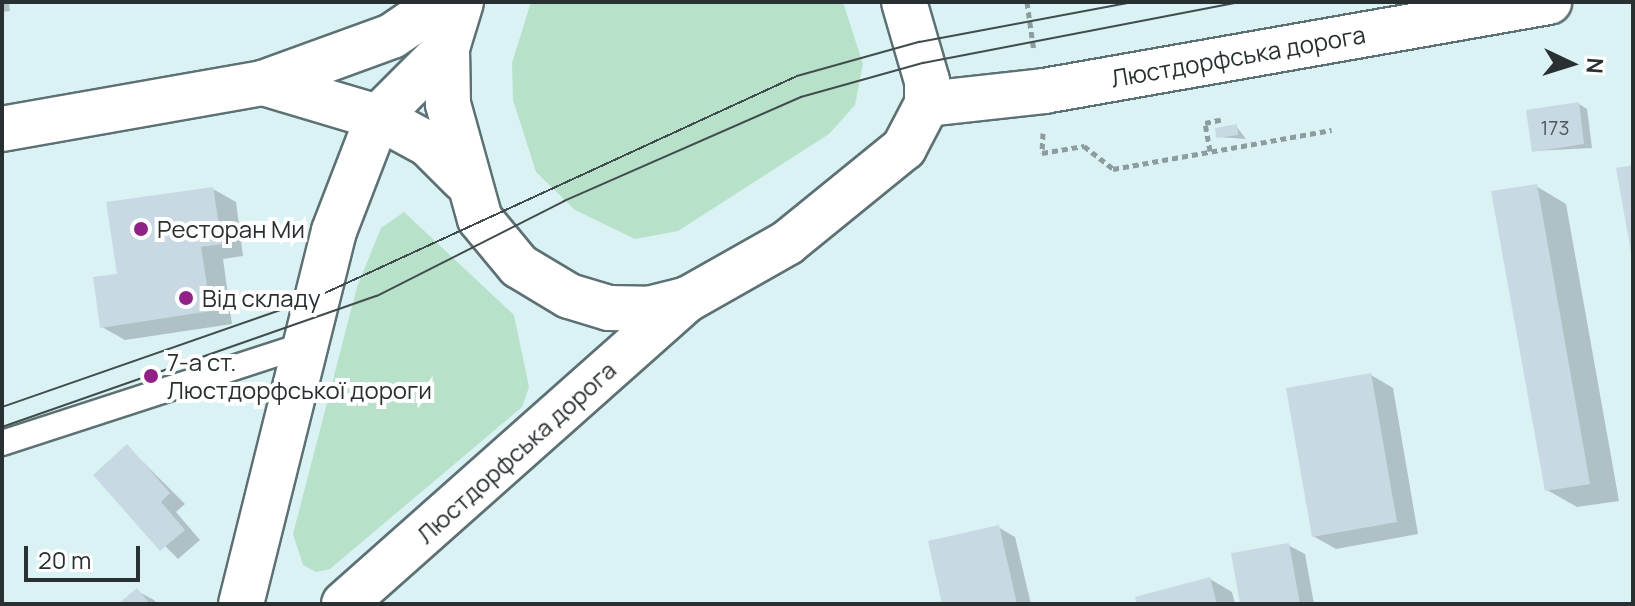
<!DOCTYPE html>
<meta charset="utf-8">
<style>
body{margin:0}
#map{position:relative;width:1635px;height:606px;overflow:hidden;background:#dbf2f5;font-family:Manrope,sans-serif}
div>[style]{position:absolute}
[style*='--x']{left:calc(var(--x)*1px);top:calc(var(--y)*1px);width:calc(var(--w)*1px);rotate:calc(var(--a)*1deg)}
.green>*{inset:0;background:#b7e2c9}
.shadow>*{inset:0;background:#0003}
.building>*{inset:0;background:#c8d9e4}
.path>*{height:5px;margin-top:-2.5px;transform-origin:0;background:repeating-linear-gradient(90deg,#8c9c9f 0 6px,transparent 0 10px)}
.roads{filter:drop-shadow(2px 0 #5d7174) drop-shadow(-2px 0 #5d7174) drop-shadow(0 2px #5d7174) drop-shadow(0 -2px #5d7174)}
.lane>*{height:24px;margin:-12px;padding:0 12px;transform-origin:12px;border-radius:12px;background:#fff}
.secondary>*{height:44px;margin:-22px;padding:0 22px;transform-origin:22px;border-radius:22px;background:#fff}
.primary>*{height:44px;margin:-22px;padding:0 22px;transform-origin:22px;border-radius:22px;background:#fff}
.tram>*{height:2px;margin:-1px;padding:0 1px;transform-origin:1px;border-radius:1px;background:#414c4e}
.dots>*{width:22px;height:22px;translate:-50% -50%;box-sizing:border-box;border:4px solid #fff;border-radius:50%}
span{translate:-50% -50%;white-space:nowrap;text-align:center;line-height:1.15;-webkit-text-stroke:8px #fff;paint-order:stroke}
.number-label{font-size:20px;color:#505a5e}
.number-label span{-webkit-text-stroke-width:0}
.street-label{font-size:24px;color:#283032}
.poi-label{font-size:24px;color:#283032}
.left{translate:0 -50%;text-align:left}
.frame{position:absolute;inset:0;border:4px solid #283032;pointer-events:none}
.north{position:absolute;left:1531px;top:24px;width:80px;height:80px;-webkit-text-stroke:6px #fff;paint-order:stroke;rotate:94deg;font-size:22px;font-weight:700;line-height:32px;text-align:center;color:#283032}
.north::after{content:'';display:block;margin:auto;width:28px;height:36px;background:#283032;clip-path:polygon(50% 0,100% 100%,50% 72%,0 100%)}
.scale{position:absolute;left:24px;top:546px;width:116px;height:36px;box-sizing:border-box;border:4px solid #283032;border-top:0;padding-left:10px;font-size:24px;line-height:28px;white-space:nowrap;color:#283032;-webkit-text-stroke:6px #fff;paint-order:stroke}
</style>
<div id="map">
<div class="green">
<div style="clip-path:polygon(531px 2px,843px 2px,863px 64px,855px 105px,829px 134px,678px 231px,635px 239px,575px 210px,536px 172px,513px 100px,512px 63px)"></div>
<div style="clip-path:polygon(404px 212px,514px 315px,529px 387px,522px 407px,330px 569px,316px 572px,303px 565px,293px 534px,357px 287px,381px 228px)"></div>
</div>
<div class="shadow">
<div style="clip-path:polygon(2px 2px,9px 2px,10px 11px,2px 12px)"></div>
<div style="clip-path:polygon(1579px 104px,1587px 109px,1592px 148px,1534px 151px)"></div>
<div style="clip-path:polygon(1236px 126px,1246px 139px,1218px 137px)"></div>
<div style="clip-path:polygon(1536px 186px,1566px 204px,1619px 501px,1577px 507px,1547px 490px)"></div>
<div style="clip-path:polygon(213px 189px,236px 202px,243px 256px,223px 259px,232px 324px,125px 340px,102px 327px,119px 276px)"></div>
<div style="clip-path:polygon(1371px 375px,1393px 388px,1418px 534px,1336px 549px,1313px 536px)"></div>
<div style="clip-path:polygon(128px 447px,185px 504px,176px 512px,200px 540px,178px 559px,95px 475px)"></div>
<div style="clip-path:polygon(998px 527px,1015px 537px,1031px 604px,944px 604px)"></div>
<div style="clip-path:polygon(1288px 545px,1305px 554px,1314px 604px,1242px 604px)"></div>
<div style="clip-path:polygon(1210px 579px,1232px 592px,1235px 604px,1139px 604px)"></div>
<div style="clip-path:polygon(137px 591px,154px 600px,157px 604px,122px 604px)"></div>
</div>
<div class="building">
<div style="clip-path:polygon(1579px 102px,1584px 144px,1532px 152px,1526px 110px)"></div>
<div style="clip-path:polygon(1237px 124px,1238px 135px,1216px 138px,1215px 128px)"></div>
<div style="clip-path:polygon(1633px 165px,1633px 251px,1631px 252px,1616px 168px)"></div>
<div style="clip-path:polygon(1537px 184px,1590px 484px,1545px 491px,1491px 191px)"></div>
<div style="clip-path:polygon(213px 187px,222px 244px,201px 247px,211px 311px,100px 328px,93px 277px,117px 274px,106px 202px)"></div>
<div style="clip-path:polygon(1371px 373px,1397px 522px,1312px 537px,1286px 388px)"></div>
<div style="clip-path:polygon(127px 444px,170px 493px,161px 502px,185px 530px,160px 551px,93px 475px)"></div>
<div style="clip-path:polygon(999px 525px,1017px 604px,942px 604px,928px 541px)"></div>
<div style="clip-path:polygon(1289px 543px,1300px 604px,1240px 604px,1231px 553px)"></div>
<div style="clip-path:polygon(1210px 577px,1217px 604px,1137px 604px,1135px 597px)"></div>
<div style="clip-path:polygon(137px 588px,150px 604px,118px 604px)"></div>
</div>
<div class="path">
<div style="--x:1027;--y:2;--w:50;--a:82"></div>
<div style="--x:1043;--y:133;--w:20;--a:93"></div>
<div style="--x:1042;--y:153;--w:43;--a:-9.5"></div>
<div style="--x:1084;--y:146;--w:37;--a:38"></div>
<div style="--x:1113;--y:169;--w:222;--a:-10.1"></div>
<div style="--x:1210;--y:151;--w:28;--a:-100"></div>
<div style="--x:1205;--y:123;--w:19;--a:-12"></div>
</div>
<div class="roads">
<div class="lane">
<div style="--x:2;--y:443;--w:317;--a:-18"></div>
</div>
<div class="secondary">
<div style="--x:263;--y:83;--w:120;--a:16.5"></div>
<div style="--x:378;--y:117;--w:57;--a:28.4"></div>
<div style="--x:428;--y:144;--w:51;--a:45"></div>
<div style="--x:2;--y:129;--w:265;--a:-10"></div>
<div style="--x:263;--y:83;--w:137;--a:-20"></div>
<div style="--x:392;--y:36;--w:60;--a:-34.2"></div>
<div style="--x:241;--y:604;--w:384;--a:-76"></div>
<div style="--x:334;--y:231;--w:122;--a:-68.9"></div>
<div style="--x:378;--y:117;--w:98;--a:-45"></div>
<div style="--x:344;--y:604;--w:460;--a:-41.6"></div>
</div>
<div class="primary">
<div style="--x:461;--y:2;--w:48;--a:106.9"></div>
<div style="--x:447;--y:48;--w:56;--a:89"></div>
<div style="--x:448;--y:104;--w:119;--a:74.5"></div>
<div style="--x:480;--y:219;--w:61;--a:50.3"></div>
<div style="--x:519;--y:266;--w:58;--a:31"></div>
<div style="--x:569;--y:296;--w:42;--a:16.7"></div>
<div style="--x:609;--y:308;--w:39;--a:1"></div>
<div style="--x:648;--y:309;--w:41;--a:-14"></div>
<div style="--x:688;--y:299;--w:114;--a:-29.5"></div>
<div style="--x:787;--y:243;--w:151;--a:-39.1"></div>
<div style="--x:904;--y:148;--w:50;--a:-62.4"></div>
<div style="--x:927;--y:104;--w:23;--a:-90"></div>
<div style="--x:927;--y:81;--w:82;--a:-106.2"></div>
<div style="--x:927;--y:104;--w:118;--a:-6.3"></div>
<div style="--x:1044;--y:91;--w:513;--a:-10"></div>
</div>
</div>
<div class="tram">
<div style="--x:2;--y:407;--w:328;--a:-19.2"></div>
<div style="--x:312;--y:299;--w:534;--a:-24.69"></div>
<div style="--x:797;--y:76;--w:127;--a:-15.6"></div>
<div style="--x:919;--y:42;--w:218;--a:-10.6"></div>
<div style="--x:2;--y:427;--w:397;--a:-19.3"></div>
<div style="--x:377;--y:296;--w:210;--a:-26.9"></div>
<div style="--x:564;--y:201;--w:259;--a:-23.7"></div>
<div style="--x:801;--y:97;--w:127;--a:-15.6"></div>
<div style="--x:923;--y:63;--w:324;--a:-10.9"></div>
</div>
<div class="dots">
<div style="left:141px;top:229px;background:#8f2284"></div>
<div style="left:186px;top:298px;background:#8f2284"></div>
<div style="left:151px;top:376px;background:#8f2284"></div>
</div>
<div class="number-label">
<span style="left:1555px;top:127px">173</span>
</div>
<div class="street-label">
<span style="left:1238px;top:56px;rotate:-10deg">Люстдорфська дорога</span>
<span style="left:516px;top:452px;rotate:-42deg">Люстдорфська дорога</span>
</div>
<div class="poi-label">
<span class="left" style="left:157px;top:229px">Ресторан Ми</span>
<span class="left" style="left:202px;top:298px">Від складу</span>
<span class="left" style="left:167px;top:376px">7-а ст.<br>Люстдорфської дороги</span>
</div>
<div class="frame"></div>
<div class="north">N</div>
<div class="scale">20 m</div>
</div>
